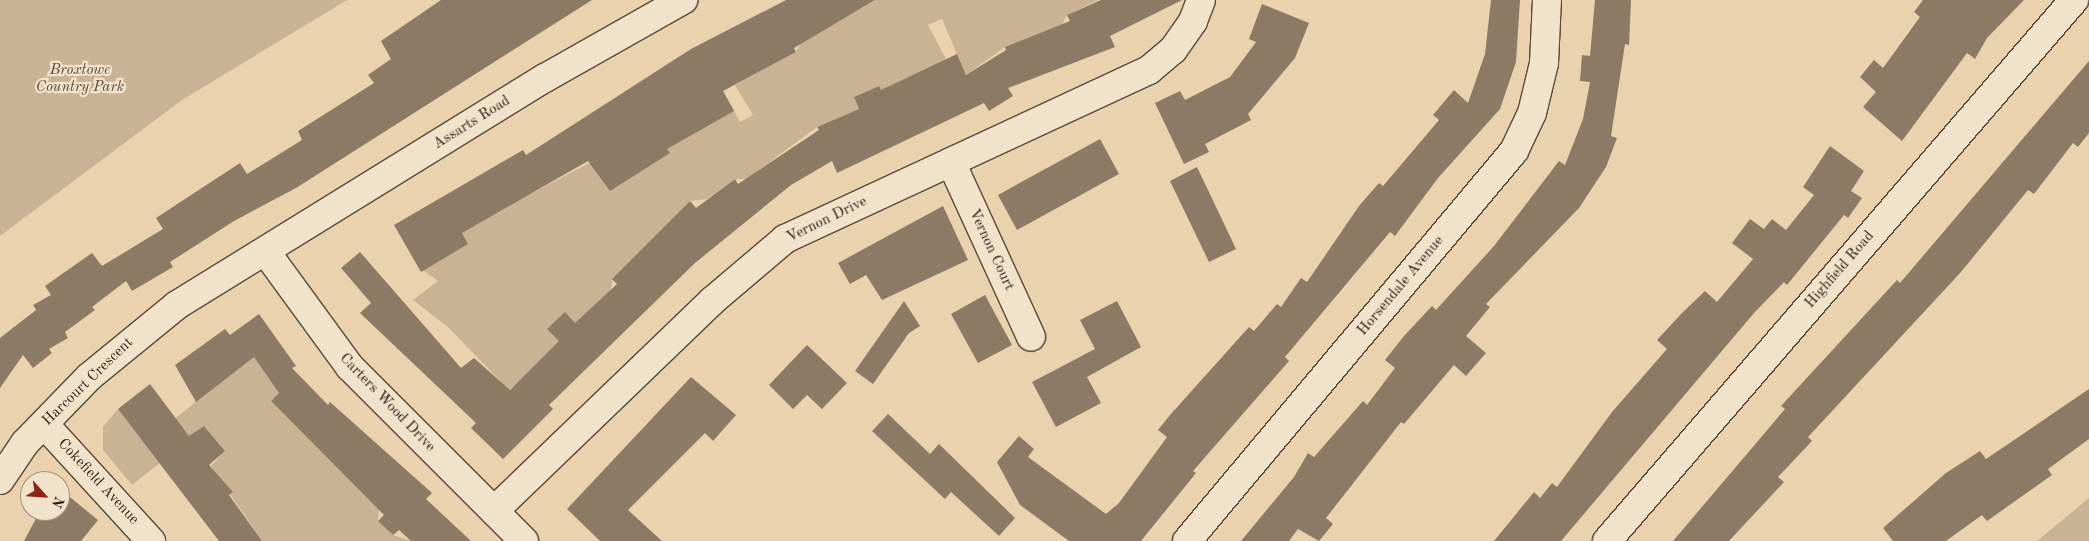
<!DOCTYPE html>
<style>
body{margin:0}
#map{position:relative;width:2089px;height:541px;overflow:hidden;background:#ead2ae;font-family:"Old Standard TT",serif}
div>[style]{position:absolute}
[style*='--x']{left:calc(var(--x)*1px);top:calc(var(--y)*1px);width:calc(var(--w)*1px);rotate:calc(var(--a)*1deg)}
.green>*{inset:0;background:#c9b394}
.building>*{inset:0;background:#8c7a64}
.roads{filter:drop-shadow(1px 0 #58493a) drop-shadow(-1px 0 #58493a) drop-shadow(0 1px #58493a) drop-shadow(0 -1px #58493a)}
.minor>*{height:28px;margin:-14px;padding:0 14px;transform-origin:14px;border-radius:14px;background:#f1e2ca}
span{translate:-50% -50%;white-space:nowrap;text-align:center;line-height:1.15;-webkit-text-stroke:4.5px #f1e2ca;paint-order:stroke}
.park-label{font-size:15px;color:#58493a;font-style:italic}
.street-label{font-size:15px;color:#271b14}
.north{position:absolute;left:20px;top:471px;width:50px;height:50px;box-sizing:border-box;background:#f1e2ca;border:1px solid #a09281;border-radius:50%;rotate:116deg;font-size:14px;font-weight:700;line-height:20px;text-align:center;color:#271b14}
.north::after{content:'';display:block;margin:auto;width:18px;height:22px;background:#8f2418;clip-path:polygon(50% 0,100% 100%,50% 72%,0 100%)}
</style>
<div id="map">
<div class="green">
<div style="clip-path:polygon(0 0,347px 0,182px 100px,0 236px)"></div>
<div style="clip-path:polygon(876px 0,1098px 0,1067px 15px,1062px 24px,1005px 47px,966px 75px,942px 19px,928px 25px,946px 59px,886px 101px,879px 86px,854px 97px,859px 109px,817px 127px,747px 179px,735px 179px,707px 199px,690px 201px,613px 279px,610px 291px,579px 328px,565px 313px,548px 328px,562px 344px,509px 390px,449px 328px,413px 300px,438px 281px,417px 266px,468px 244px,461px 231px,589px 163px,718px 82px,740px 122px,753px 115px,735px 85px,796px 52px,801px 43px)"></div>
<div style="clip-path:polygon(254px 356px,282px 391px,271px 401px,379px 510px,378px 521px,393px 535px,411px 541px,262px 541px,211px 466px,225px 451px,205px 427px,132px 485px,103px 450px,103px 427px,118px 409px,144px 443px)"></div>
<div style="clip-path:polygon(2089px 498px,2089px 541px,2037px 541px)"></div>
</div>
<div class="building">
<div style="clip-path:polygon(441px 0,592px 0,296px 188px,234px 221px,170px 262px,173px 267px,132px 291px,126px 281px,92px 307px,95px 310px,65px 332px,68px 338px,49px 349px,52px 353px,33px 368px,23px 355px,0 388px,0 338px,36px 310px,33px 305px,51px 295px,45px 286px,92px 253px,102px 266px,163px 229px,156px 218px,240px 163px,247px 174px,302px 140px,298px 131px,374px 83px,368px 75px,391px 59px,381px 41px)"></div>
<div style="clip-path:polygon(786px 0,875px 0,794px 48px,796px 52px,723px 91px,734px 111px,667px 149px,670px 153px,610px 191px,588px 161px,462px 233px,468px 244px,421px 272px,394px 225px,523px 150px,526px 155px,691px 49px)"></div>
<div style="clip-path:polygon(1101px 0,1182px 0,1110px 36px,1115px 47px,1008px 88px,1013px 96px,989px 111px,984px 103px,837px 173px,832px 161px,791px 185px,695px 263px,549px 405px,553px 409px,503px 459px,471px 428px,476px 423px,360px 313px,371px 303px,341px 268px,360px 252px,461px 368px,474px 358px,510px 390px,559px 341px,547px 329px,565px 312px,575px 323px,617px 284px,612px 279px,690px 201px,696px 208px,735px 179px,738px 184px,819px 130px,817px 127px,859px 109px,854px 97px,879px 86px,881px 90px,957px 54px,966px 75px,1006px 50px,1005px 47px,1070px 21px,1067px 15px)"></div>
<div style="clip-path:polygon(1491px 0,1520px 0,1516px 62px,1500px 109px,1438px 178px,1395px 236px,1390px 232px,1285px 357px,1289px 361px,1193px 471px,1196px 473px,1141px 541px,1069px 541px,1020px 505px,997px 462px,1019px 436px,1034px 449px,1028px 457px,1106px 514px,1119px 503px,1167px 437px,1158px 430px,1170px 415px,1249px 327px,1254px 331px,1277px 304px,1281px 307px,1301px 278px,1307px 282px,1359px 206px,1379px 183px,1383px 186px,1439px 120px,1433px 115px,1454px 90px,1468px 103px,1485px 54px)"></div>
<div style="clip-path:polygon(1595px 0,1631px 0,1629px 45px,1625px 44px,1611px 136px,1617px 138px,1606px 167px,1579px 208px,1486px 304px,1490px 307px,1466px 336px,1486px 353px,1466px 376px,1454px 365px,1404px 424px,1401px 422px,1326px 518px,1333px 524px,1319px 541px,1298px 529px,1289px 541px,1241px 541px,1294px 477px,1308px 453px,1314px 457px,1363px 401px,1367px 405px,1395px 368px,1385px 360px,1404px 336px,1432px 306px,1436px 310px,1494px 246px,1559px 161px,1565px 165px,1583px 119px,1590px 82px,1580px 81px,1582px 55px,1590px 56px)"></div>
<div style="clip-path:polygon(1923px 0,2024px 0,1987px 38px,1975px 59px,1967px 53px,1902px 141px,1863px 107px,1876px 92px,1860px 77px,1874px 60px,1883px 68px,1920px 17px,1914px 12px)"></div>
<div style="clip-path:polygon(1262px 4px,1309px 23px,1295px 58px,1248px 114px,1251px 120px,1205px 144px,1209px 152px,1184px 164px,1155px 103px,1180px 91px,1185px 100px,1230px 77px,1256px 42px,1249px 39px)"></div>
<div style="clip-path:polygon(2089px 61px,2089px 133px,2078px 147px,2073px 143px,2034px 194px,2028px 190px,1961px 272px,1808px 437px,1812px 441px,1778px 477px,1784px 482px,1729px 541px,1673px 541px,1785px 409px,1781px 406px,1897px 280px,1900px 283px)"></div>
<div style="clip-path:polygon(1100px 139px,1119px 174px,1017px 230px,998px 195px)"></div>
<div style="clip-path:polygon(1830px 146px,1864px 171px,1851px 191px,1862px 198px,1848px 218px,1844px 215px,1787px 285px,1784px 282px,1754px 313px,1561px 541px,1494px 541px,1534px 492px,1540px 498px,1552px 483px,1557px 487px,1612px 412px,1667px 349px,1657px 340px,1682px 313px,1705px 291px,1717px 302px,1753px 259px,1732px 243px,1750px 219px,1764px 229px,1772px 219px,1786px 230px,1814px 195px,1803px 187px)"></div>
<div style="clip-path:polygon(1197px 167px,1236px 249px,1209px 262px,1170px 181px)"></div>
<div style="clip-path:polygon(943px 206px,968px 260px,882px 300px,866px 275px,850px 284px,838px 263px)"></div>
<div style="clip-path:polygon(985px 295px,1012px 345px,978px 363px,951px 314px)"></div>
<div style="clip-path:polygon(904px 301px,920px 326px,909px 333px,873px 384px,855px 371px)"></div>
<div style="clip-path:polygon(1117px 301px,1141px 347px,1087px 377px,1101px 403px,1056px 427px,1032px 382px,1095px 349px,1080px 320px)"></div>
<div style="clip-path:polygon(259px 314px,296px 366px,292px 368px,328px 405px,330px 402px,432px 493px,426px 499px,471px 541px,411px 541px,399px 530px,393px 535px,378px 521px,384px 515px,271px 401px,279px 393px,254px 357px,196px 402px,175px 365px,225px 329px,230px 335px)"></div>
<div style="clip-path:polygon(807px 345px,847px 383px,822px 409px,807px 395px,793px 409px,769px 385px)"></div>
<div style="clip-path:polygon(691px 377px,736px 415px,713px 441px,705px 433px,628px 510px,662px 541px,600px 541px,567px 509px)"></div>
<div style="clip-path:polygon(150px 384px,189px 436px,204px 426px,225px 451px,209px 465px,233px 492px,229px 495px,262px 541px,219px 541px,118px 409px)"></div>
<div style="clip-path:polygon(2089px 389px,2089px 439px,2048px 469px,2052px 475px,1987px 521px,1982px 515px,1946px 541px,1893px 541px,1883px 528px,1946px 473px,1980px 451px,1986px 459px)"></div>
<div style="clip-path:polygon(888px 414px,930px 454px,939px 444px,1015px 518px,999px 536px,951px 492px,945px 499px,872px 431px)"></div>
<div style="clip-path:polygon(60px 489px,98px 520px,81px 541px,24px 541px,40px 511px,60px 511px)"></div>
</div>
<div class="roads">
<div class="minor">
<div style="--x:951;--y:162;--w:192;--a:65.4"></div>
<div style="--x:266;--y:252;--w:142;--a:53.9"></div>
<div style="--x:350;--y:367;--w:246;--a:45"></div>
<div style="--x:44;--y:424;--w:159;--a:47.6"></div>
<div style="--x:0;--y:480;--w:45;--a:-56"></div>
<div style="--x:25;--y:443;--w:92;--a:-45.9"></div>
<div style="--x:89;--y:377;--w:114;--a:-39.3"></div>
<div style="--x:177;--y:305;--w:432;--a:-31.7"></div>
<div style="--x:545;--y:78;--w:159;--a:-29.5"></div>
<div style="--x:494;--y:511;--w:303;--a:-43.9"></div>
<div style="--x:712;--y:301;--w:96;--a:-40.3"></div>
<div style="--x:785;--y:239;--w:401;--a:-24.9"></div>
<div style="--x:1149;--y:70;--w:31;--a:-40"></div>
<div style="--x:1173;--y:50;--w:35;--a:-55"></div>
<div style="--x:1193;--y:21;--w:22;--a:-69"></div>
<div style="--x:1187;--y:541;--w:509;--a:-50.02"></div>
<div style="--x:1514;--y:151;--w:42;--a:-64.7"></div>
<div style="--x:1532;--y:113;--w:51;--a:-76.5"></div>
<div style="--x:1544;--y:63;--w:63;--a:-87.3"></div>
<div style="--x:1607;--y:541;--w:715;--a:-49.2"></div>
</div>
</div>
<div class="park-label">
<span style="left:80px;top:79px">Broxtowe<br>Country Park</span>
</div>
<div class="street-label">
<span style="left:472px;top:123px;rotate:-32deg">Assarts Road</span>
<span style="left:827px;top:220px;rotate:-26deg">Vernon Drive</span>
<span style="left:991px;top:250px;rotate:65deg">Vernon Court</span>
<span style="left:1840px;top:270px;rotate:-49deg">Highfield Road</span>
<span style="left:1401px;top:286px;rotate:-50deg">Horsendale Avenue</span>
<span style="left:88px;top:382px;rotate:-44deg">Harcourt Crescent</span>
<span style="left:387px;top:403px;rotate:46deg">Carters Wood Drive</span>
<span style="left:98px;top:482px;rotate:47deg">Cokefield Avenue</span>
</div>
<div class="north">N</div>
</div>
